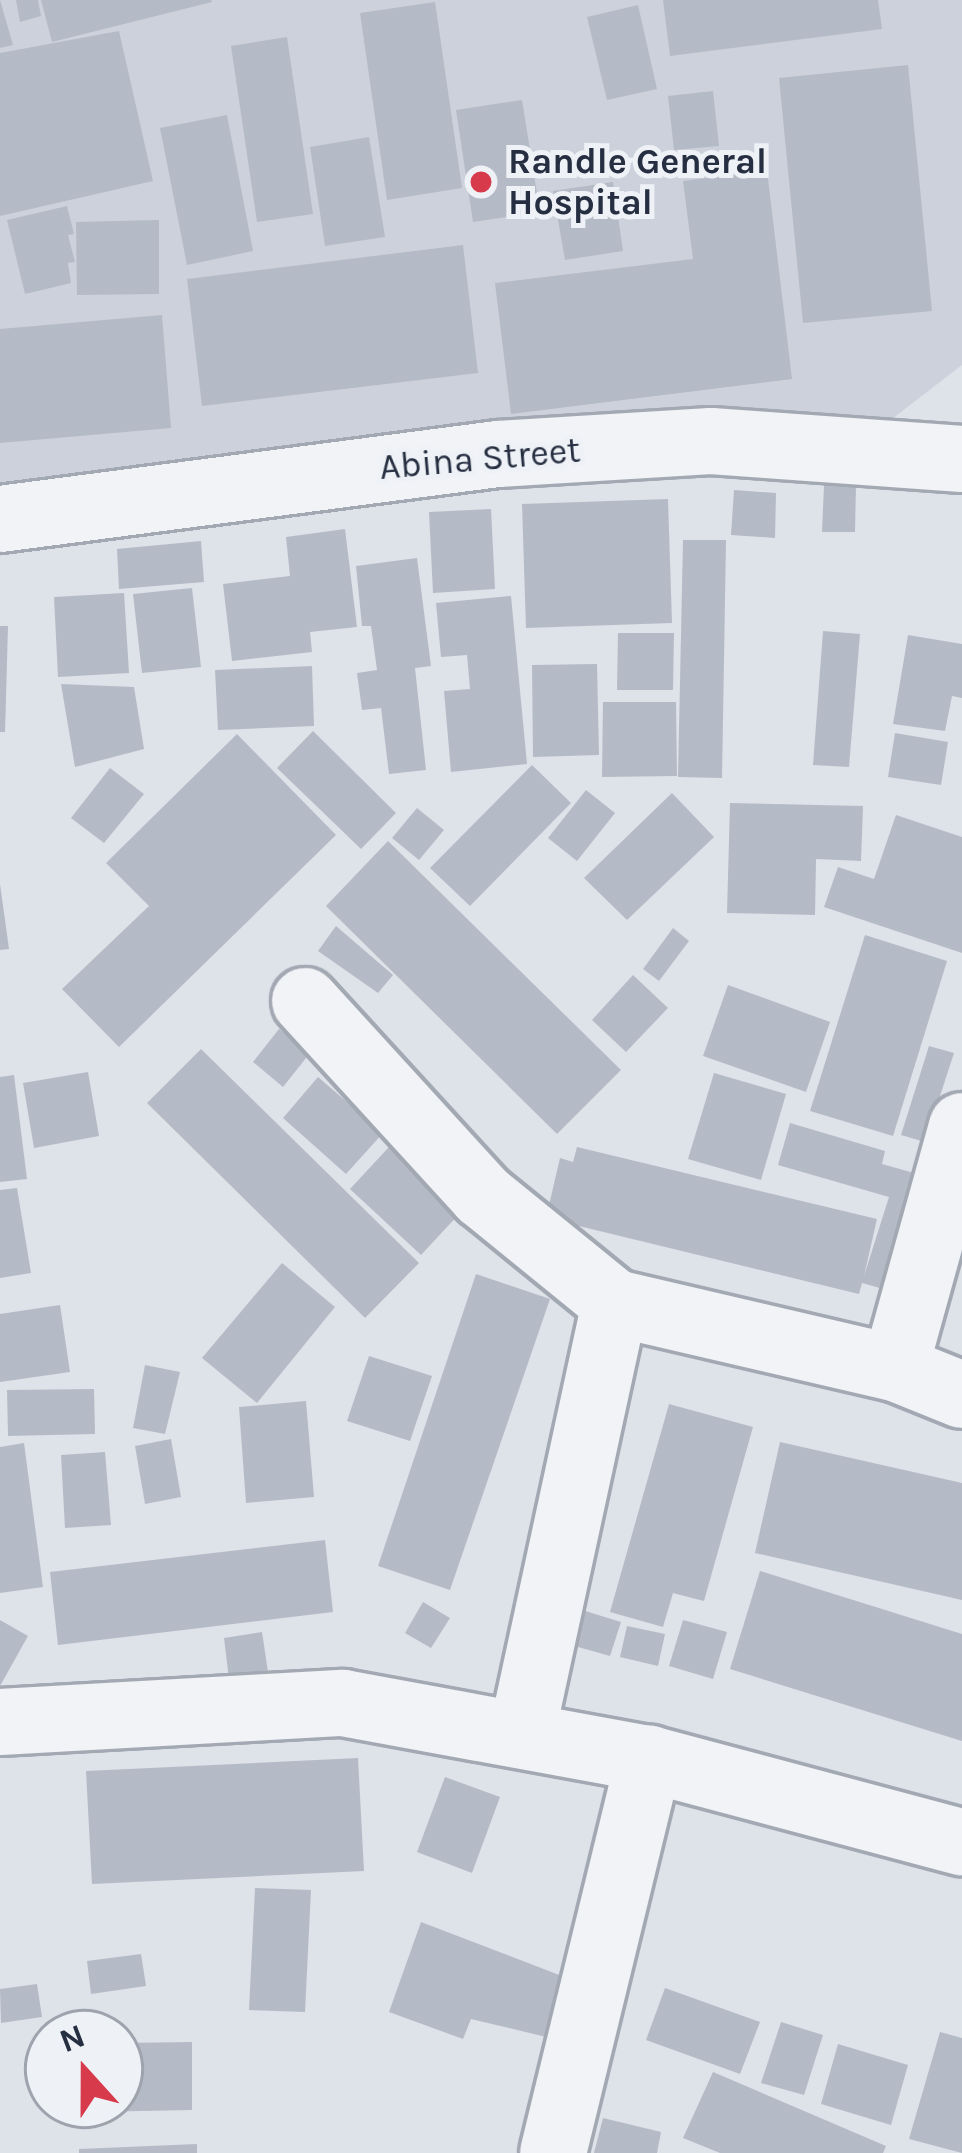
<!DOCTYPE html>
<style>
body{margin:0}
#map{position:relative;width:962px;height:2153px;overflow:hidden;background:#dee2e9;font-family:Karla,sans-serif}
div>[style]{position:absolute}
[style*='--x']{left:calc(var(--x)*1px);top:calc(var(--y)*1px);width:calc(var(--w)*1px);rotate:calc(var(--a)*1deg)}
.built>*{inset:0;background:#ccd1db}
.building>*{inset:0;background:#b5bbc6}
.roads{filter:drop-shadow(3px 0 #a3a9b3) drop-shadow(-3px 0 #a3a9b3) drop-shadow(0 3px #a3a9b3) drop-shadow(0 -3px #a3a9b3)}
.street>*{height:66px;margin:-33px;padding:0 33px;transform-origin:33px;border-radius:33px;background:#f1f3f7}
.dots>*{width:33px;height:33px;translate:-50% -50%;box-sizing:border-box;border:6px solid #eef1f6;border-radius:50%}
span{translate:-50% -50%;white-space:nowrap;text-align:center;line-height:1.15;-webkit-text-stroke:10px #eef1f6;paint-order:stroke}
.poi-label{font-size:36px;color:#262f41;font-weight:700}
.left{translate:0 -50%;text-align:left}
.street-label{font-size:36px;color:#262f41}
.north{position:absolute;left:24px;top:2009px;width:120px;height:120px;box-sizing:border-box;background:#eef1f6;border:3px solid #9ea3ae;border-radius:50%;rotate:339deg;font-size:33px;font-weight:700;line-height:48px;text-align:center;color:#262f41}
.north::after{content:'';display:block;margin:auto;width:42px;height:54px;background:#d73a4b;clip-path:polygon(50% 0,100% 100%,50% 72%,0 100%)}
</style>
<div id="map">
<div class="built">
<div style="clip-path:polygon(0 0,962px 0,962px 365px,853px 449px,0 535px)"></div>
</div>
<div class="building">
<div style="clip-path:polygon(0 0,13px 45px,0 48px)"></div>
<div style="clip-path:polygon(16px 0,38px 0,41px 16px,20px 22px)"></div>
<div style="clip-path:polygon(41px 0,211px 0,212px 2px,52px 42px)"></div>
<div style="clip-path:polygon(663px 0,878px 0,882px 29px,670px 56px)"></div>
<div style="clip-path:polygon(435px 2px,462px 188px,387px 200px,360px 13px)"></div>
<div style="clip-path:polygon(638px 5px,657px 89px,607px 100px,587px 17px)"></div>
<div style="clip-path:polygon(119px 31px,153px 181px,0 216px,0 53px)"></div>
<div style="clip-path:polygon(287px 37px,313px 214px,257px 222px,231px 46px)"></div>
<div style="clip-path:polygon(908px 65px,932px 311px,803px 323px,779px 78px)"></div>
<div style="clip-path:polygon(713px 91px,719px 146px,674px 150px,668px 96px)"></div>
<div style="clip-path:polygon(522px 100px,540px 212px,473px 222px,456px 110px)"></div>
<div style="clip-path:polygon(227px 115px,253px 251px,187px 265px,160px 128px)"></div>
<div style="clip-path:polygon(369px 137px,385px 237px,325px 246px,310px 147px)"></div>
<div style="clip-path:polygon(767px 170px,792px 379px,511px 414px,495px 283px,693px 259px,683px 181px)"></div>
<div style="clip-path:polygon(613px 182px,623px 251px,565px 260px,553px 191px)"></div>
<div style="clip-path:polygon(67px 206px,74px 234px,68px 235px,75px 262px,68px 263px,71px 283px,25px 294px,7px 220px)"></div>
<div style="clip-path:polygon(159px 220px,159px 294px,77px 295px,76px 222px)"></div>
<div style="clip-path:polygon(463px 245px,478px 373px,202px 406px,187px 279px)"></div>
<div style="clip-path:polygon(162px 315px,171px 428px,0 443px,0 329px)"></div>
<div style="clip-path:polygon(824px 485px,856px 485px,855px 532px,822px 532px)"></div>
<div style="clip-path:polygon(734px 490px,776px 493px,775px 538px,731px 535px)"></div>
<div style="clip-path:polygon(668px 499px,672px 623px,526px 628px,522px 504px)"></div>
<div style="clip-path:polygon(491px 509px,495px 589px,433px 593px,429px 512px)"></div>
<div style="clip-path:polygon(345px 529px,357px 627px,310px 632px,312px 652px,232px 661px,223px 584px,290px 576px,286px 537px)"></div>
<div style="clip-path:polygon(683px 540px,726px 540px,722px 778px,678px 777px)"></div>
<div style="clip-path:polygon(201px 541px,204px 582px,119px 589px,117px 549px)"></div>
<div style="clip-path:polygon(417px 558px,431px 666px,415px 668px,426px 770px,389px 774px,381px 708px,362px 710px,357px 673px,377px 670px,371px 626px,362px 626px,356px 566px)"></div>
<div style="clip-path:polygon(192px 588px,201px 667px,142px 673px,133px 594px)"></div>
<div style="clip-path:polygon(124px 593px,129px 673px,58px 677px,54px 597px)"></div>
<div style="clip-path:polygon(511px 596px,527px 764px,451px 772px,444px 691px,470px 689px,467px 655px,441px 657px,436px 603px)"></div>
<div style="clip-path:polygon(0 626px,8px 626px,5px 732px,0 732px)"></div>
<div style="clip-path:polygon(823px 631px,860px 634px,849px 767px,813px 765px)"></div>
<div style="clip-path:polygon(618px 633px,674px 633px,673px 690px,617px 690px)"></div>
<div style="clip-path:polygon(908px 635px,962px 644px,962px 698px,952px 696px,945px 731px,893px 724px)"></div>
<div style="clip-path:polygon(597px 664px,599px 755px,533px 757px,532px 665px)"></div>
<div style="clip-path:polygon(312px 666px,314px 726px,218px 730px,215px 670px)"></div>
<div style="clip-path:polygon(61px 684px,134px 687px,144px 749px,75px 767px)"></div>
<div style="clip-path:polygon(603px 702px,676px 702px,677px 776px,602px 777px)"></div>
<div style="clip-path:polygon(313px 731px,396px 813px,361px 849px,277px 768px)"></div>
<div style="clip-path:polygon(895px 733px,948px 742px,941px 785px,888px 777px)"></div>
<div style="clip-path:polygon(237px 734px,336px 835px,119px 1047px,62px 989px,149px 906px,106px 863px)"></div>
<div style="clip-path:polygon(532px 765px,571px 803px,470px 906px,430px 868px)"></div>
<div style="clip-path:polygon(110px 768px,144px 794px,104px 843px,71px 818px)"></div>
<div style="clip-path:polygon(586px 790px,615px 813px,577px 861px,548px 838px)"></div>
<div style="clip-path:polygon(672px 793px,714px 837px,627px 920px,584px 878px)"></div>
<div style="clip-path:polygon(730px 803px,863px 806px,861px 861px,816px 859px,815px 915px,727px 913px)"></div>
<div style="clip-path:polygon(417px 808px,444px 830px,419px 860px,392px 838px)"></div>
<div style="clip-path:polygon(896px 815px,962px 837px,962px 953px,824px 907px,838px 867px,874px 879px)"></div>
<div style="clip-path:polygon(388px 841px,621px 1070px,557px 1134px,326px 906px)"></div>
<div style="clip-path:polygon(0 884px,9px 949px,0 950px)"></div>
<div style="clip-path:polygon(336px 926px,393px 975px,378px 993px,318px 951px)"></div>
<div style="clip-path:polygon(673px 928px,689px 941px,659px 981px,643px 969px)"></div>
<div style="clip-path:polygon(865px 935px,947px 961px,893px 1136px,810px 1111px)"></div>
<div style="clip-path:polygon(633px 975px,668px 1008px,626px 1052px,592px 1020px)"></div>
<div style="clip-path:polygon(728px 985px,830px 1022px,806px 1092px,703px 1056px)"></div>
<div style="clip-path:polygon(279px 1029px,310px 1053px,283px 1087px,253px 1062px)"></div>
<div style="clip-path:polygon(929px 1046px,954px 1053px,925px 1142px,901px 1135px)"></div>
<div style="clip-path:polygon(201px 1049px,419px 1263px,365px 1318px,147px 1103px)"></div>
<div style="clip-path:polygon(88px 1072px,99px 1136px,34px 1148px,23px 1083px)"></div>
<div style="clip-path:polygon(714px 1073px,786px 1094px,761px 1180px,688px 1159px)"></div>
<div style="clip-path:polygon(14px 1075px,27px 1179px,0 1182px,0 1077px)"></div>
<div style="clip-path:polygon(318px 1077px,383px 1133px,346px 1174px,283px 1118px)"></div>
<div style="clip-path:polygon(790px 1123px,885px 1151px,882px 1164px,939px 1180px,905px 1295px,862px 1283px,859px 1294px,546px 1218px,560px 1158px,573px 1162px,577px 1147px,877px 1219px,864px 1276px,889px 1197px,778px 1165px)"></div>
<div style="clip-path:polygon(389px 1147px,460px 1213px,421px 1255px,350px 1189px)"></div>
<div style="clip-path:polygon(17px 1188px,31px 1273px,0 1278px,0 1190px)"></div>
<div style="clip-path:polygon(282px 1263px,335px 1307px,257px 1403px,202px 1358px)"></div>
<div style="clip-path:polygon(476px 1274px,550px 1299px,450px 1590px,378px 1566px)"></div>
<div style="clip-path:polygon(60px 1305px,70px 1372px,0 1382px,0 1314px)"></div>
<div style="clip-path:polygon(369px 1356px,432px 1376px,410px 1441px,347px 1421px)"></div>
<div style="clip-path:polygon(145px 1365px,180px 1372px,165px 1434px,133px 1428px)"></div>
<div style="clip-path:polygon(94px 1389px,95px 1434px,8px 1436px,7px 1390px)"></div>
<div style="clip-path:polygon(306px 1401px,314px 1497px,246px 1503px,239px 1407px)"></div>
<div style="clip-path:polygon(669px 1404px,753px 1427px,704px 1601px,673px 1593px,663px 1627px,610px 1612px)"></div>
<div style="clip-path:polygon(171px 1439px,181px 1497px,145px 1504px,135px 1446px)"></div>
<div style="clip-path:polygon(780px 1442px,962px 1483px,962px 1600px,755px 1553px)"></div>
<div style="clip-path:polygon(24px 1443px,43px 1587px,0 1593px,0 1447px)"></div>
<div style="clip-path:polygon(105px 1452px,111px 1525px,65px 1528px,61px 1455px)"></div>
<div style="clip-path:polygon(325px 1540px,333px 1612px,58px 1645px,50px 1572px)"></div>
<div style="clip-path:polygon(760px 1571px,962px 1634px,962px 1741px,730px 1669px)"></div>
<div style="clip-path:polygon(423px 1602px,450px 1618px,431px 1648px,405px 1633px)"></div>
<div style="clip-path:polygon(582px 1610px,621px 1622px,610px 1656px,571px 1645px)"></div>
<div style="clip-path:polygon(0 1620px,28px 1636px,0 1686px)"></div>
<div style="clip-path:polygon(683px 1620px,727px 1632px,713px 1679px,669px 1666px)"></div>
<div style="clip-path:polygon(627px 1626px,665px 1634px,658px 1666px,620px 1657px)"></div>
<div style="clip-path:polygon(262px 1632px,268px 1672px,229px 1679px,224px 1638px)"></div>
<div style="clip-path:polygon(358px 1758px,364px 1871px,92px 1884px,86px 1771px)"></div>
<div style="clip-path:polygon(445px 1777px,500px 1797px,472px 1873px,417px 1852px)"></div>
<div style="clip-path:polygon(255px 1888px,311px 1890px,305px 2012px,249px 2010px)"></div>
<div style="clip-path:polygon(421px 1922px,575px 1981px,559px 2040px,471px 2019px,463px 2039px,389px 2012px)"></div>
<div style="clip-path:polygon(141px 1954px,146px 1986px,91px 1994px,87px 1961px)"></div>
<div style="clip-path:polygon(37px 1984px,42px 2017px,1px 2023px,0 1989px)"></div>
<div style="clip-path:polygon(665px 1988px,760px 2022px,740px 2074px,646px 2040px)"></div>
<div style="clip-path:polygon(781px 2022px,823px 2035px,804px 2095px,761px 2083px)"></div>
<div style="clip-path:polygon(940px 2032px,962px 2038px,962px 2153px,909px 2139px)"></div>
<div style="clip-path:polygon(192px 2042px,192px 2110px,89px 2112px,89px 2105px,120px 2105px,120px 2043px)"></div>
<div style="clip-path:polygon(838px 2044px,908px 2065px,891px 2125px,821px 2104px)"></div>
<div style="clip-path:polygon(713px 2072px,886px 2146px,883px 2153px,720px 2153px,683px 2138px)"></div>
<div style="clip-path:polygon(603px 2118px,661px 2132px,657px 2153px,594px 2153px)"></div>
<div style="clip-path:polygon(197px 2144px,197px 2153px,79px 2153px,79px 2149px)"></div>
</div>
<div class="roads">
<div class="street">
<div style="--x:0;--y:519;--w:502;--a:-7.44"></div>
<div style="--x:498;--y:454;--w:213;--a:-3.5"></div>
<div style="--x:711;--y:441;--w:252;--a:4.1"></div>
<div style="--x:305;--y:1001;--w:263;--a:47.6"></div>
<div style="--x:482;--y:1195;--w:171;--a:39.1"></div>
<div style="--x:615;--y:1303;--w:441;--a:102.2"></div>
<div style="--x:615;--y:1303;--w:287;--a:13.1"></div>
<div style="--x:895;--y:1368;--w:72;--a:21.9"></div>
<div style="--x:895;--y:1368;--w:251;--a:-74.5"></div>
<div style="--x:0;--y:1722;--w:344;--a:-3.2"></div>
<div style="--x:343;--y:1703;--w:311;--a:10.4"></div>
<div style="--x:649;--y:1759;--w:324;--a:14.9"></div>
<div style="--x:553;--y:2153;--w:406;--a:-76.3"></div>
</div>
</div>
<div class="dots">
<div style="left:481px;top:182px;background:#d73a4b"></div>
</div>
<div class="poi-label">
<span class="left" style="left:508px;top:182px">Randle General<br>Hospital</span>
</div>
<div class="street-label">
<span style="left:480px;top:459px;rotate:-5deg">Abina Street</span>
</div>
<div class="north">N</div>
</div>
